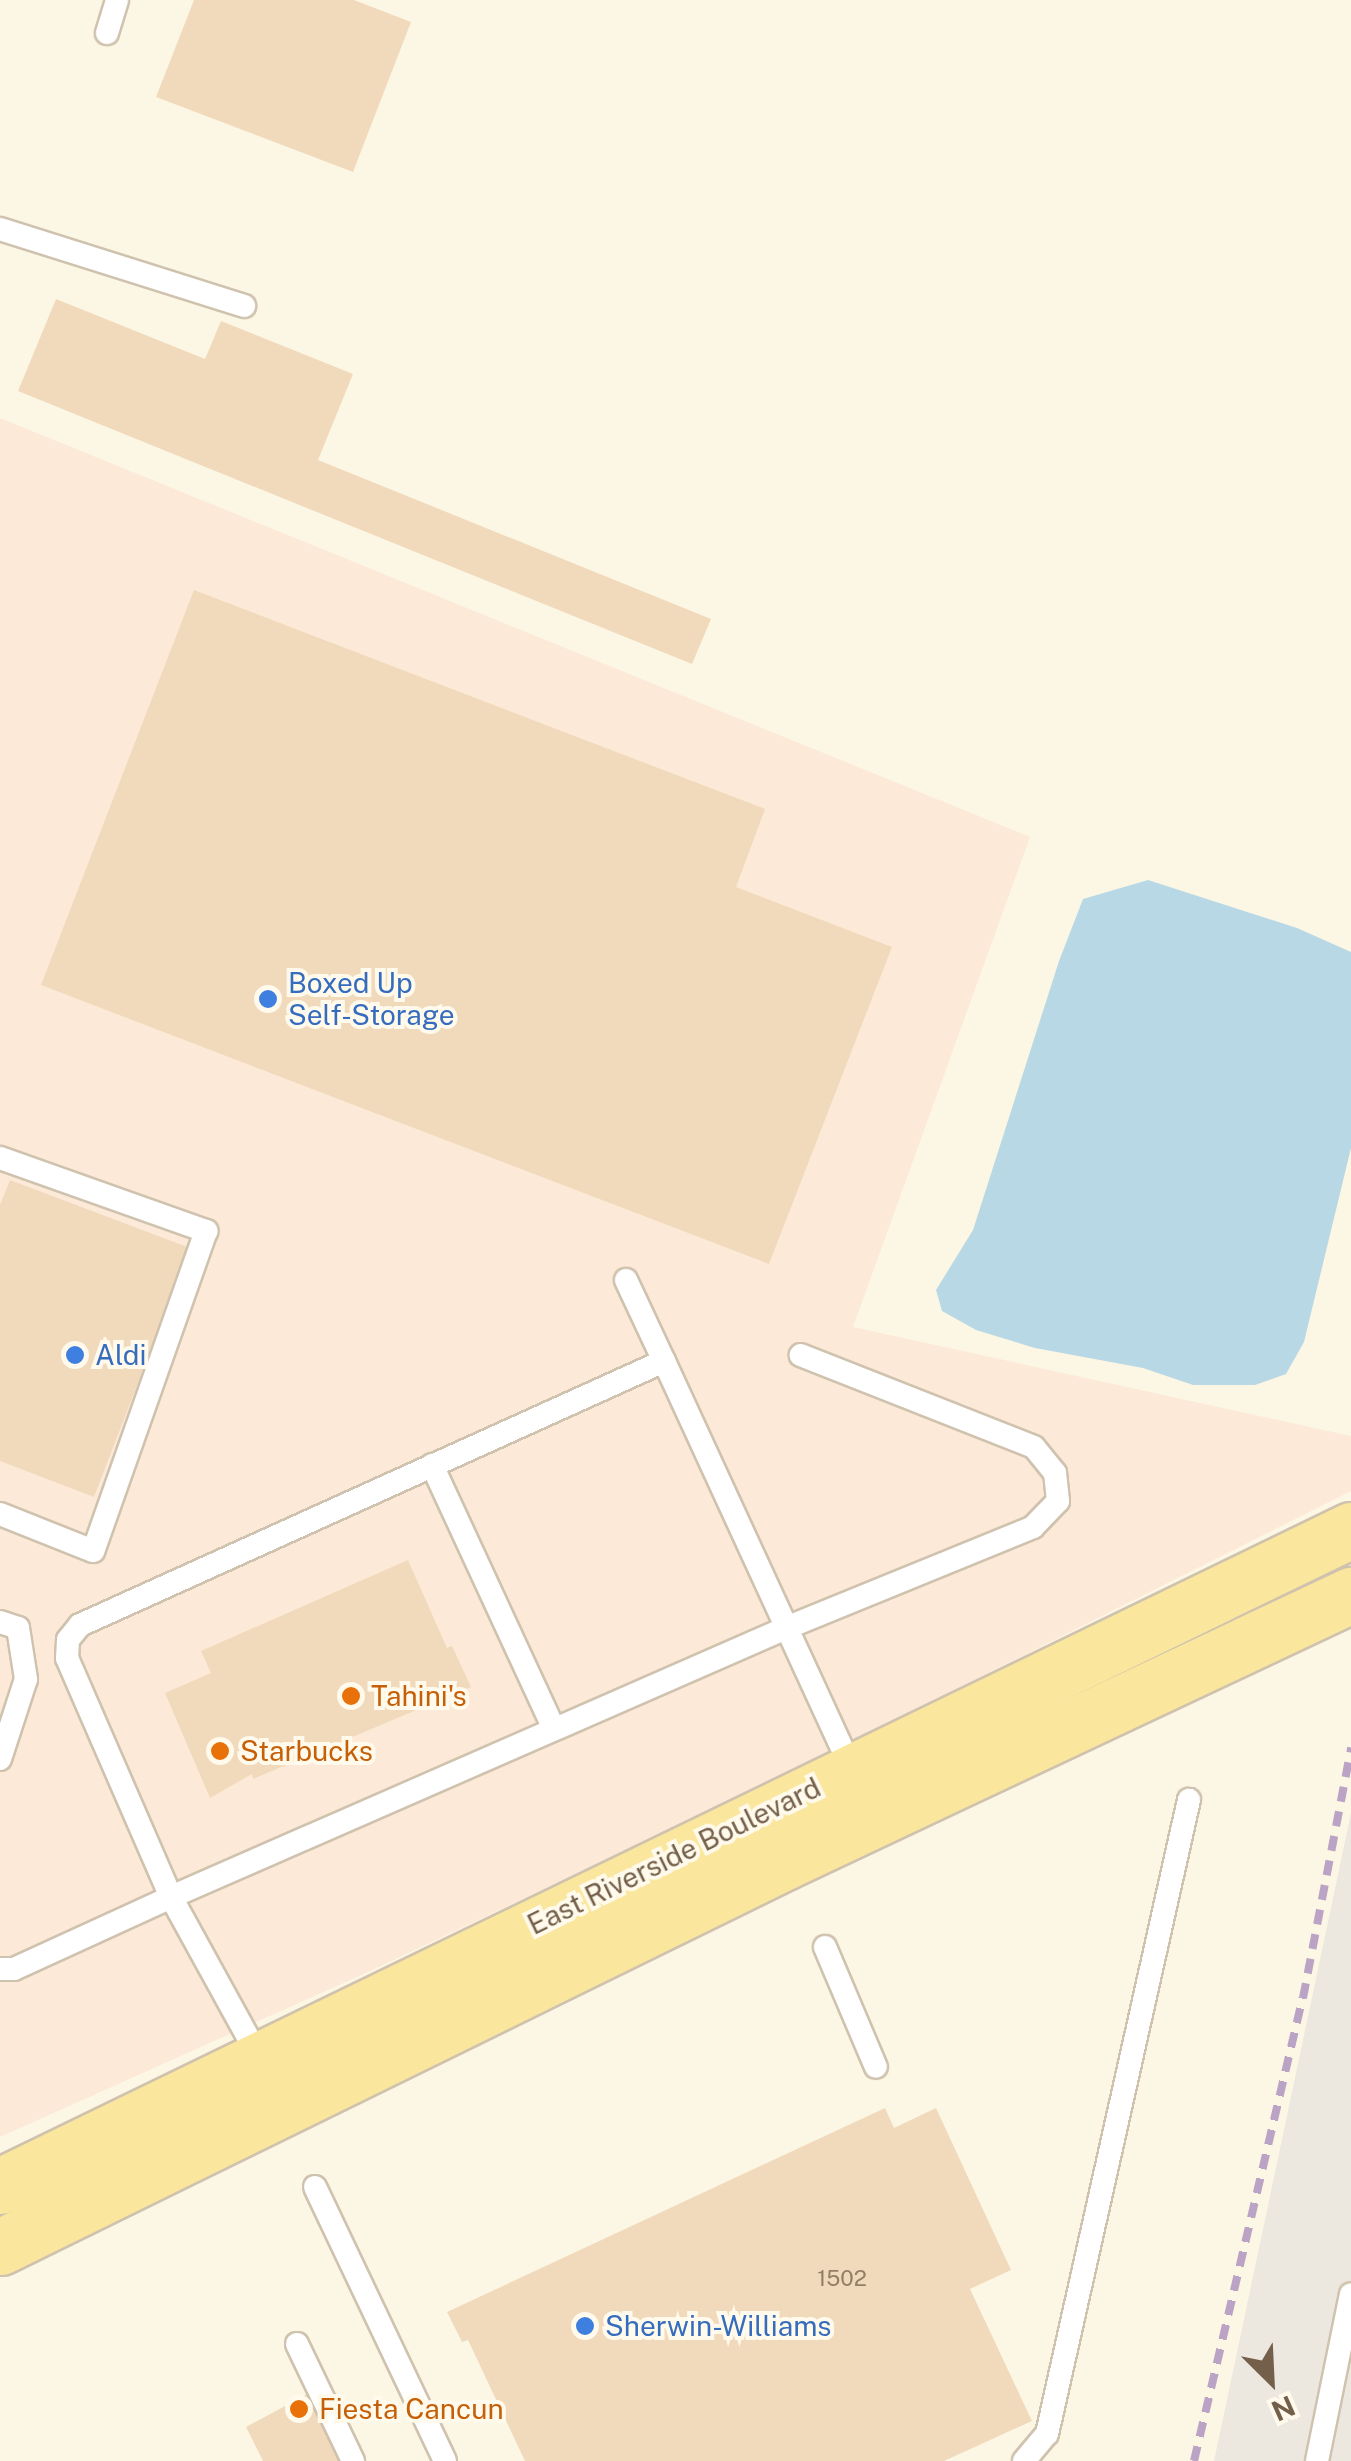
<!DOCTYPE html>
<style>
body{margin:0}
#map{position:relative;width:1351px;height:2461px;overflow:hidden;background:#fcf7e4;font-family:"Public Sans",sans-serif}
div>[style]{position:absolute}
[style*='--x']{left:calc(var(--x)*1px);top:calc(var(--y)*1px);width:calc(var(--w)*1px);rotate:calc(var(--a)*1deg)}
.commercial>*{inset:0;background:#fce9d8}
.industrial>*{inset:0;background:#ece7df}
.water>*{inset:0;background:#b9d8e5}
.building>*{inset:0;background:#f1dabc}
.roads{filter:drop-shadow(2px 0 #cfc2ae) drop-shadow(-2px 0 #cfc2ae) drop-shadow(0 2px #cfc2ae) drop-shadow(0 -2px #cfc2ae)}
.lane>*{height:22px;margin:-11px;padding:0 11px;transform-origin:11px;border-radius:11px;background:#fff}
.primary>*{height:55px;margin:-27.5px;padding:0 27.5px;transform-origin:27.5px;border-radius:27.5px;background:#fae79d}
.rail>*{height:8px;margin-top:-4px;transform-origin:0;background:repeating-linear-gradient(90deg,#bba3c5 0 15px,transparent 0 25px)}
.dots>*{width:28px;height:28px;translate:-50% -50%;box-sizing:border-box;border:5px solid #fffaeb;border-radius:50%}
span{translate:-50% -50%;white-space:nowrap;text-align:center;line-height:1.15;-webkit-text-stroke:8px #fffaeb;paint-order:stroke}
.number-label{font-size:22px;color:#937e66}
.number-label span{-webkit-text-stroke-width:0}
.shop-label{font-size:28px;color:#366cbe}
.left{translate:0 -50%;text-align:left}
.food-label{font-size:28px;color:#c56008}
.street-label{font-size:28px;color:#74604a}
.north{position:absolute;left:1221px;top:2331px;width:100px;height:100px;-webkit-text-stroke:8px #fffaeb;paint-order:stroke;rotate:156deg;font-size:28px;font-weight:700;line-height:40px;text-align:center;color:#74604a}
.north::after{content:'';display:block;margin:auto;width:35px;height:45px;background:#74604a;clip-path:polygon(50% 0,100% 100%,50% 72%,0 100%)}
</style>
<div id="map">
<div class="commercial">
<div style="clip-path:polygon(0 418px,1030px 837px,853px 1327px,1351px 1436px,1351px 1491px,775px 1780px,368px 1972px,0 2137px)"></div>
</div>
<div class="industrial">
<div style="clip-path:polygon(1351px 1813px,1351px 2461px,1214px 2461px)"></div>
</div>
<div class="water">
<div style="clip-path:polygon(1148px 880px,1297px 928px,1351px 952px,1351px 1148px,1304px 1342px,1286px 1374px,1255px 1385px,1193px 1385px,1143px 1368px,1035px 1348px,976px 1330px,942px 1311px,936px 1290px,973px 1230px,1059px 961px,1083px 899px)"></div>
</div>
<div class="building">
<div style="clip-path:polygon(194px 0,354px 0,411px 22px,353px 172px,156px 97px)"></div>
<div style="clip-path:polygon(56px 299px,205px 359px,221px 321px,353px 374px,318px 460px,711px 619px,692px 664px,18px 391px)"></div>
<div style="clip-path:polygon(194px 590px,765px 809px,736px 887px,892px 947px,769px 1264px,41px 985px)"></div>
<div style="clip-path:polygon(10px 1180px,190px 1248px,94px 1497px,0 1461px,0 1205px)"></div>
<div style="clip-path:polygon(408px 1560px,447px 1648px,452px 1646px,471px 1687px,253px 1779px,252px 1774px,210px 1798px,165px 1693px,211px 1673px,201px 1651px)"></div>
<div style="clip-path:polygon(885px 2108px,894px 2128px,936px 2108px,1011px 2270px,970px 2289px,1032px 2421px,944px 2461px,525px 2461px,468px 2340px,462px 2342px,447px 2312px)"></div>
<div style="clip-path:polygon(311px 2392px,345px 2461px,263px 2461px,246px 2427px)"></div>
</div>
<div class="roads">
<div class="lane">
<div style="--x:107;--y:33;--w:34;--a:-73"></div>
<div style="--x:0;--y:229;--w:256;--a:17.5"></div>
<div style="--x:0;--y:1158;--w:219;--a:19.5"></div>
<div style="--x:206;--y:1231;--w:339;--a:109.4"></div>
<div style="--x:93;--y:1551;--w:100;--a:-158.3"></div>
<div style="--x:626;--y:1280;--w:89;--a:64.9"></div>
<div style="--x:664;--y:1361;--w:641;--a:155.67"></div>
<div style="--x:80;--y:1625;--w:19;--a:129"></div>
<div style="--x:68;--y:1640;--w:18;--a:93"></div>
<div style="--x:67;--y:1658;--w:261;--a:66.5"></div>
<div style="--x:171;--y:1897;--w:671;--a:-23.62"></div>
<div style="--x:786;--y:1628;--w:267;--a:-22.2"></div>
<div style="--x:1033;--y:1527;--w:36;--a:-46"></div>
<div style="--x:1058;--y:1501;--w:28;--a:-96"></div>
<div style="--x:1055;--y:1473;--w:33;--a:-129"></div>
<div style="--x:1034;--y:1447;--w:251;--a:-158.5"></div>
<div style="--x:664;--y:1361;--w:450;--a:65.3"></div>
<div style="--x:432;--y:1465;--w:291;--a:65.2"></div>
<div style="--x:0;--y:1622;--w:19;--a:18"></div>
<div style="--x:18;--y:1628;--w:52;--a:81.1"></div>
<div style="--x:26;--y:1679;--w:84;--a:108"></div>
<div style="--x:825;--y:1947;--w:130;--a:67"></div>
<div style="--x:0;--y:1969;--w:14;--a:0"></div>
<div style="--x:14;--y:1969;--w:173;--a:-24.6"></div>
<div style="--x:171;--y:1897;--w:183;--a:61.2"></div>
<div style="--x:315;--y:2187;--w:303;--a:64.6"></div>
<div style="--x:297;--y:2344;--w:130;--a:64.4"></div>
<div style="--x:1024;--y:2461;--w:35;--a:-50"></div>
<div style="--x:1047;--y:2434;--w:650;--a:-77.38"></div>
<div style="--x:1317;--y:2461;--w:170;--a:-78.5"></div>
</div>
<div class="primary">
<div style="--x:0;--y:2186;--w:1502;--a:-25.9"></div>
<div style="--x:0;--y:2247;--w:873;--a:-26.15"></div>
<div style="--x:784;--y:1862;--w:627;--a:-25.22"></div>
</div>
</div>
<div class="rail">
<div style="--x:1194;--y:2461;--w:476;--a:-76.8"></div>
<div style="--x:1303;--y:1998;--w:255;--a:-79.1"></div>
</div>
<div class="dots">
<div style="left:268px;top:999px;background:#3f7fe0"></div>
<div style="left:75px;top:1355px;background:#3f7fe0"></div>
<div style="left:351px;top:1696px;background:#e8710a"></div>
<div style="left:220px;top:1751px;background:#e8710a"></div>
<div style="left:585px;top:2326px;background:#3f7fe0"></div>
<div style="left:299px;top:2409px;background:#e8710a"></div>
</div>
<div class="number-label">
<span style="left:842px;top:2279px">1502</span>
</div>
<div class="shop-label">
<span class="left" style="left:288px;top:999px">Boxed Up<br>Self-Storage</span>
<span class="left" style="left:95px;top:1355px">Aldi</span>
<span class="left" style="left:605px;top:2326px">Sherwin-Williams</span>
</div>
<div class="food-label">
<span class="left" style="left:371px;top:1696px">Tahini's</span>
<span class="left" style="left:240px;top:1751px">Starbucks</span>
<span class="left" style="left:319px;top:2409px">Fiesta Cancun</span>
</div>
<div class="street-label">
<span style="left:674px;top:1856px;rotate:-26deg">East Riverside Boulevard</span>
</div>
<div class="north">N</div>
</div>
